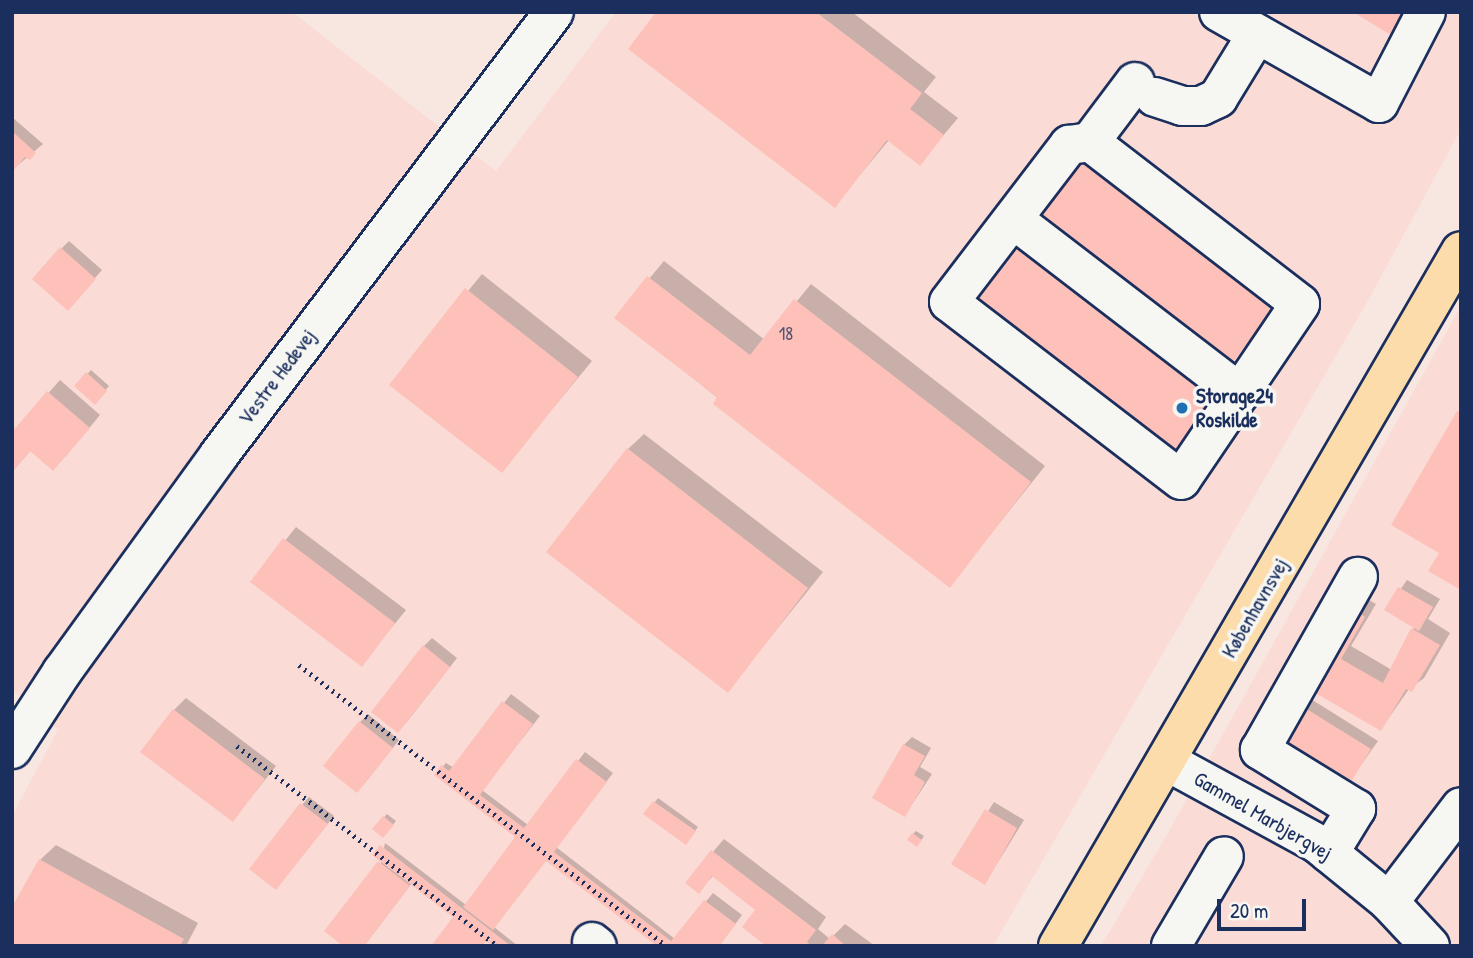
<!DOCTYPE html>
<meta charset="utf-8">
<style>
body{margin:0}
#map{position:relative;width:1473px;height:958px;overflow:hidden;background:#f8e6e1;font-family:"Patrick Hand",sans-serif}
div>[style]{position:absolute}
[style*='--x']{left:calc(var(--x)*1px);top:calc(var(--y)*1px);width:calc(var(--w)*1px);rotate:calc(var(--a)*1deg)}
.built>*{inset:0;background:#fadbd5}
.shadow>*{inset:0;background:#0003}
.building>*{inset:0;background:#fdc1b9}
.path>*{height:4.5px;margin-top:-2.25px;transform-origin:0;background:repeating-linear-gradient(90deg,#1b2f5e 0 2px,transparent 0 7px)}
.roads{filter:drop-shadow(2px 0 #1b2f5e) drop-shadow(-2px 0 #1b2f5e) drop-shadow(0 2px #1b2f5e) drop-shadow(0 -2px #1b2f5e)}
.minor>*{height:38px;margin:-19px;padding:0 19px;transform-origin:19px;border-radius:19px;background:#f6f6f2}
.major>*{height:38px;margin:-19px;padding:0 19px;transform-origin:19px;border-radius:19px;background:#fddcac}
.dots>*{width:19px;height:19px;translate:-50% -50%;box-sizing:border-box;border:4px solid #f6f6f2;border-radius:50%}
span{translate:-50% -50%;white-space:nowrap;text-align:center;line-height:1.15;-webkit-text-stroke:7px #f6f6f2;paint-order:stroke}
.number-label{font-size:18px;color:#545475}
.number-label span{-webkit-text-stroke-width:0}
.street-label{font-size:21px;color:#1b2f5e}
.poi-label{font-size:21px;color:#1b2f5e;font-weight:700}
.left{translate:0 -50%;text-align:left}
.frame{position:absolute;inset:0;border:14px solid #1b2f5e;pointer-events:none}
.scale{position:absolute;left:1217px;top:899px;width:89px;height:32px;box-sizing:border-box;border:4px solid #1b2f5e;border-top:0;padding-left:9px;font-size:21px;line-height:24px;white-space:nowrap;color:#1b2f5e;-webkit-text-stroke:5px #f6f6f2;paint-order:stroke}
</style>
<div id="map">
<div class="built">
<div style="clip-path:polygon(12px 12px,292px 12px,496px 171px,616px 12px,1461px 12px,1461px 129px,1370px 297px,993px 946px,12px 946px,12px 816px,58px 730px,12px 689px)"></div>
<div style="clip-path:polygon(1461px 306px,1461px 946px,1101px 946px,1168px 833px)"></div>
</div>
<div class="shadow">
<div style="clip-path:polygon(658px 12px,852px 12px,936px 77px,924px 92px,958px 118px,920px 163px,889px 140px,835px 205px)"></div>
<div style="clip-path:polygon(12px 117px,43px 144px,12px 170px)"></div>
<div style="clip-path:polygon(1095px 140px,1290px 291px,1233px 359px)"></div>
<div style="clip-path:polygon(69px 241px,102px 270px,75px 300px,61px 249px)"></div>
<div style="clip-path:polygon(1013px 243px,1237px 389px,1195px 444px)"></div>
<div style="clip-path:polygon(664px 261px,765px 340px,811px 284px,1045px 466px,950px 585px,617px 317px)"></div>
<div style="clip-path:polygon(482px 274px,592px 361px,501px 471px,392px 384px)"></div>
<div style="clip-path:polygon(91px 370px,109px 386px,95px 402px,77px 386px)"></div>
<div style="clip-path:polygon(60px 380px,100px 415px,65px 457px,31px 450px,12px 472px,12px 434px)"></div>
<div style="clip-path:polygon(644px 434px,823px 572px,727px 691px,628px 449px)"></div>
<div style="clip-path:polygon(296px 527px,406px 610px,362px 664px,253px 581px)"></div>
<div style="clip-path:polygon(1374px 579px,1379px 582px,1369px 600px,1376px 604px,1351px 646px,1392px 670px,1415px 626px,1386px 610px,1407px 580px,1440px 599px,1428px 619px,1450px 633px,1424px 678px,1409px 689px,1381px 729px,1314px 690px)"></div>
<div style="clip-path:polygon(432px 638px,457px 658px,406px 723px,424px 646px)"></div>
<div style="clip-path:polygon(511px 694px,540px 716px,482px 790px,528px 825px,585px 752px,613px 773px,556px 847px,675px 939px,713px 893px,742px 915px,719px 946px,660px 946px,547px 859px,494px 927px,518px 946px,494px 946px,412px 883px,364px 946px,385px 843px,466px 905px,518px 837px,436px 774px,446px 763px,454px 768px)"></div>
<div style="clip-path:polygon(1306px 696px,1378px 741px,1347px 785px,1276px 740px)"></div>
<div style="clip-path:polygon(186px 698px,276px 766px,233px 820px,174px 710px)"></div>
<div style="clip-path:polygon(368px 714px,399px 740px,365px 783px,360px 722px)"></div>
<div style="clip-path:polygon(912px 737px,931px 748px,920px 767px,932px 774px,905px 815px,904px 745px)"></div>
<div style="clip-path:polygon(309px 797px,334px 816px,276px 888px,302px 805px)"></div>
<div style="clip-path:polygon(658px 798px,698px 827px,689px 839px,646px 814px)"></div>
<div style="clip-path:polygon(994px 802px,1024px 820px,985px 883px,954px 864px)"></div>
<div style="clip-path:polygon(387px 814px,396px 821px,386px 833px,374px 829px)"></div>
<div style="clip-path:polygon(916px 831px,924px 836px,920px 842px,913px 834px)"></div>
<div style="clip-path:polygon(724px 839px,826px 917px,818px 929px,830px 939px,845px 924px,875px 946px,769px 946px,758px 910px,714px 875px,698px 892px,687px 882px)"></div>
<div style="clip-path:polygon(56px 845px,198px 923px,186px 946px,12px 946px,40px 860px)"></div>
</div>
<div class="building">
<div style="clip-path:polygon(656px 12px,816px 12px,922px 93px,910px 109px,944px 135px,920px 166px,887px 140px,835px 208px,628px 49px)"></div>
<div style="clip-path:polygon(1353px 12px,1405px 12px,1391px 35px)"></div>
<div style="clip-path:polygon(12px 131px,36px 153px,30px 160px,25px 157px,12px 172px)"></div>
<div style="clip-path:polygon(1078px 154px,1275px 307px,1233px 362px,1036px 209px)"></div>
<div style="clip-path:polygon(1012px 242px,1223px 405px,1180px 462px,968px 298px)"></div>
<div style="clip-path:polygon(60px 247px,96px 279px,68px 311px,32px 279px)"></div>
<div style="clip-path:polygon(647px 276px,750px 355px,794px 299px,1031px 482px,950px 588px,713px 404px,717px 397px,614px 318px)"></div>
<div style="clip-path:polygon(465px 288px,578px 377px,502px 473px,389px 385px)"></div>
<div style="clip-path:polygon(86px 372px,107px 391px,95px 405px,74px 386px)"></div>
<div style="clip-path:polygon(47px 391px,90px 428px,53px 471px,30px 451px,12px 472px,12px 432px)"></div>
<div style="clip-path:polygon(1457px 411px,1461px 413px,1461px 590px,1428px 571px,1439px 553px,1391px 525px)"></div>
<div style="clip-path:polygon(627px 448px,808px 588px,728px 693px,546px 552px)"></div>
<div style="clip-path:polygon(283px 538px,395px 623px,362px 667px,250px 582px)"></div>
<div style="clip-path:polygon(1398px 587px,1433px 607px,1419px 631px,1384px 610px)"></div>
<div style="clip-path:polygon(1358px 612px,1365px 617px,1341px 659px,1383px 683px,1411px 628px,1440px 645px,1412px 692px,1406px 689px,1381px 731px,1312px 691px)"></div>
<div style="clip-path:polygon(423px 645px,450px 667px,398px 733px,371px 712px)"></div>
<div style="clip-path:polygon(502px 701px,533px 724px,480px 795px,524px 828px,576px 759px,607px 782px,554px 852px,671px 941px,704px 900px,736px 924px,719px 946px,657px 946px,546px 861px,493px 930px,463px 907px,515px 837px,434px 775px,441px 765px,449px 771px)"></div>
<div style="clip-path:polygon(1297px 703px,1371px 749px,1348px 787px,1274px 741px)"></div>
<div style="clip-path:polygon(173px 709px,265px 779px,233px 822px,140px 752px)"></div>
<div style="clip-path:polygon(359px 721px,393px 748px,357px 793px,323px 766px)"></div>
<div style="clip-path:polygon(903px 744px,925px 756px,914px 775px,925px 782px,905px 817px,872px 798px)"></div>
<div style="clip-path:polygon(653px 801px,696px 831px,686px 845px,643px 814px)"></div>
<div style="clip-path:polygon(300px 803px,328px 824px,276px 890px,249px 869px)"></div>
<div style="clip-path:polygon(985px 809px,1017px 828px,985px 885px,951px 864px)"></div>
<div style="clip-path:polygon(383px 816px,394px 825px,383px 838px,372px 829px)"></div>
<div style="clip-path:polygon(912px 833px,922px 840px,917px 847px,907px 840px)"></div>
<div style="clip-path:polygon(380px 845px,511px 946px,485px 942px,482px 946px,431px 946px,453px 917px,372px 855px)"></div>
<div style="clip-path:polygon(711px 850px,816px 930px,807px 942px,812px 946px,766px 946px,742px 927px,755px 910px,712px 876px,699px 894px,685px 883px)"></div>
<div style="clip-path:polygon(39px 859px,184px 939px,180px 946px,12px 946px,12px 907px)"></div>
<div style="clip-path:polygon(378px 861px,410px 886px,364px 946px,343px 946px,324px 931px)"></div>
<div style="clip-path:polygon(832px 934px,846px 946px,822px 946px)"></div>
</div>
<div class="path">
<div style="--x:299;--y:665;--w:462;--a:37.4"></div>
<div style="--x:237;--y:746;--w:329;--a:37.5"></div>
</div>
<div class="roads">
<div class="minor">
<div style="--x:1219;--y:12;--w:184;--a:29.6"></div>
<div style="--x:1379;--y:103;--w:102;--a:-62.7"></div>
<div style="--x:1155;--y:97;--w:28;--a:18"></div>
<div style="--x:1182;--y:106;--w:19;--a:0"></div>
<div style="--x:1201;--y:106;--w:19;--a:-25"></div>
<div style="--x:1218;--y:98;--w:75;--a:-58.6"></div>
<div style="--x:1090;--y:142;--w:265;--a:37.6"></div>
<div style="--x:1300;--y:304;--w:212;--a:124.1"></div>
<div style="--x:1181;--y:480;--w:292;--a:-142.5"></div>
<div style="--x:949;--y:302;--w:198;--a:-52.6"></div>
<div style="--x:1069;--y:145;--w:21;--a:-8"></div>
<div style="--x:1090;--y:142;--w:75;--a:-53.1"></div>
<div style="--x:1013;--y:219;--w:286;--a:37.5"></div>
<div style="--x:12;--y:749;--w:92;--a:-57"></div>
<div style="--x:62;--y:672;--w:268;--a:-54.1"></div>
<div style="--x:219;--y:455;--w:555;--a:-52.9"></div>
<div style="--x:1166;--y:761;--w:173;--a:28.6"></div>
<div style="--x:1318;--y:844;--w:92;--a:39.2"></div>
<div style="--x:1389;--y:902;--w:60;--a:47"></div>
<div style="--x:1329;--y:853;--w:52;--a:-58.5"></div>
<div style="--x:1356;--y:809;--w:113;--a:-148.4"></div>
<div style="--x:1260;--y:750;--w:199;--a:-60.5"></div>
<div style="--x:1389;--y:902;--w:119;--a:-52.8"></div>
<div style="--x:592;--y:942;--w:6;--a:39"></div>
<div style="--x:1171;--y:946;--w:104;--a:-59.5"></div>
</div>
<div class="major">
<div style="--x:1058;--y:946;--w:803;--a:-59.89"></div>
</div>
</div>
<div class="dots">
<div style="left:1182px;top:408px;background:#1f6fb2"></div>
</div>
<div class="number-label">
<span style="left:786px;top:334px">18</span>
</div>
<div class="street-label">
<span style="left:277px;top:377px;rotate:-53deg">Vestre Hedevej</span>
<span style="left:1255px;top:608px;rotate:-60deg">Københavnsvej</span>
<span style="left:1263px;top:816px;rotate:30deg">Gammel Marbjergvej</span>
</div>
<div class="poi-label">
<span class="left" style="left:1196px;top:408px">Storage24<br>Roskilde</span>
</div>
<div class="frame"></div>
<div class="scale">20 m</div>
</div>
